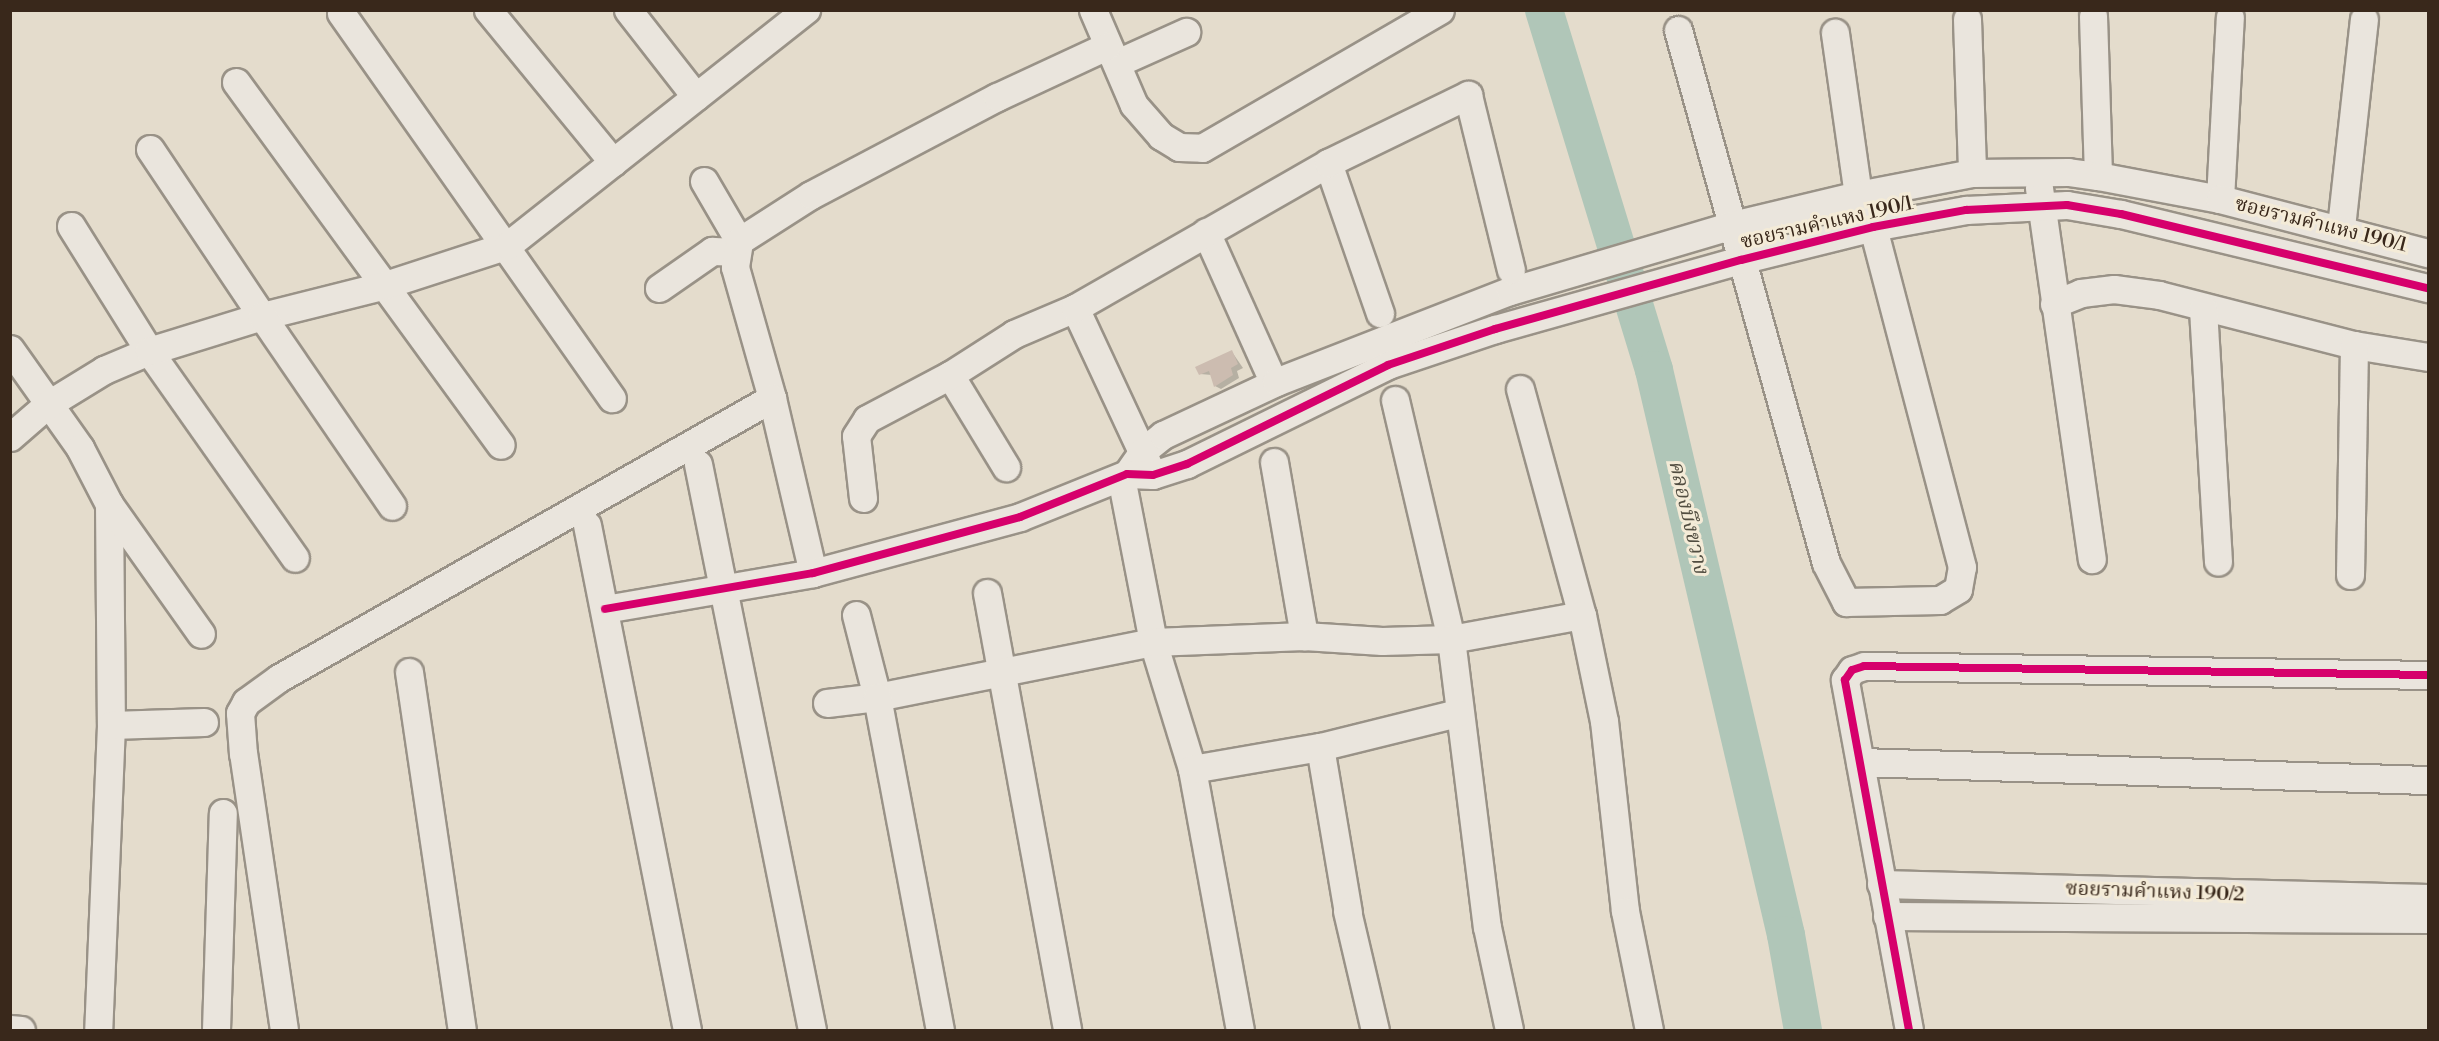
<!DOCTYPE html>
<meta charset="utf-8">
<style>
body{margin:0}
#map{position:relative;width:2439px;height:1041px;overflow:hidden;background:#e4dccc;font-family:"Libre Bodoni","Noto Serif Thai",serif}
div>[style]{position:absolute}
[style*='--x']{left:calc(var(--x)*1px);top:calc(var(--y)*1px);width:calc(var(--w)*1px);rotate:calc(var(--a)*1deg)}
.shadow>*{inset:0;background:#0003}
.river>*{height:38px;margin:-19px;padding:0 19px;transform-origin:19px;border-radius:19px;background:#b0c6b8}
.building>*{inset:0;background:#ccbcb0}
.roads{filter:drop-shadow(2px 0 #999287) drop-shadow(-2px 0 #999287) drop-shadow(0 2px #999287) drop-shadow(0 -2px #999287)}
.minor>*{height:27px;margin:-13.5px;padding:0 13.5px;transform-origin:13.5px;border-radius:13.5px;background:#eae5dd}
.cycleway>*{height:8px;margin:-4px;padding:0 4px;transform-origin:4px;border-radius:4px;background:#d6006c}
span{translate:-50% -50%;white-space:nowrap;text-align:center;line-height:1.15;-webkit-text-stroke:6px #f4ebd7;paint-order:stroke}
.street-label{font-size:20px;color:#39281b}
.water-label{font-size:21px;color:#514d40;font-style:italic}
.frame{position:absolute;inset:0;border:12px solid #39281b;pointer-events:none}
</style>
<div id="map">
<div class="shadow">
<div style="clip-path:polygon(1232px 352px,1243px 368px,1237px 371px,1239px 378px,1221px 389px,1215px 386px,1212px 375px,1200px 374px)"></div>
</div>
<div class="river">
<div style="--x:1544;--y:10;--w:376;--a:73"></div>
<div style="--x:1654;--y:370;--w:580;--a:76.85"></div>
<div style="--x:1786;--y:935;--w:97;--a:79.9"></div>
</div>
<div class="building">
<div style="clip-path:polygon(1232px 350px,1238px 364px,1231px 368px,1233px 375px,1214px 387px,1209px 371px,1199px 375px,1195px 367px)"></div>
</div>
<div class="roads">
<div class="minor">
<div style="--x:488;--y:10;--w:197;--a:50.6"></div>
<div style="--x:628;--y:10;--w:110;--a:52"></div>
<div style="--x:1093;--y:10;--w:103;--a:66.7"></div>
<div style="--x:1134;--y:105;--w:41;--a:48.9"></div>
<div style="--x:1161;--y:136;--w:21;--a:31"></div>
<div style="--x:1179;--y:147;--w:23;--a:2"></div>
<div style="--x:1202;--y:148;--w:275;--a:-30.1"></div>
<div style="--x:341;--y:13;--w:471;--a:54.9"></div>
<div style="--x:2093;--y:16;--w:160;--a:88.2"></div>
<div style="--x:1967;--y:19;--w:154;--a:88.1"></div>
<div style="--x:1678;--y:30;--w:553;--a:74.48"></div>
<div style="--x:1826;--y:563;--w:44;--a:62.9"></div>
<div style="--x:1846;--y:602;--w:94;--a:-1.2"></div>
<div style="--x:1940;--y:600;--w:21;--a:-31"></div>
<div style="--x:1958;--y:589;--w:22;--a:-80"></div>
<div style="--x:1962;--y:567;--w:351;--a:-104.7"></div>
<div style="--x:1873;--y:227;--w:35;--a:-115"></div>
<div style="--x:1858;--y:195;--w:164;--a:-98.1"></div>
<div style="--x:1117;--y:63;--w:76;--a:-24.2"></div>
<div style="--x:236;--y:82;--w:449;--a:53.9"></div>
<div style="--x:150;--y:149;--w:201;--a:56.2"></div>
<div style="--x:262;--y:316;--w:127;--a:-14.1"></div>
<div style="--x:385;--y:285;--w:129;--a:-18"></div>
<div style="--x:508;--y:245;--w:380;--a:-38.3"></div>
<div style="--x:1328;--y:163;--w:159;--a:70.9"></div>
<div style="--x:704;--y:181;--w:69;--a:59.7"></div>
<div style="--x:2039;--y:188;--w:375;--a:81.9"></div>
<div style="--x:2220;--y:199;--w:182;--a:-86.9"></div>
<div style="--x:71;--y:226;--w:147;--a:58"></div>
<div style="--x:149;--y:351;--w:253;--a:54.8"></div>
<div style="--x:2341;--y:227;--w:209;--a:-83.7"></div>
<div style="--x:1206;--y:232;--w:151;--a:65.8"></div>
<div style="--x:659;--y:288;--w:65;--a:-34.9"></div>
<div style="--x:712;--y:251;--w:23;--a:2"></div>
<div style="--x:2054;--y:304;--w:29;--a:-22"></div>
<div style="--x:2081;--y:293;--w:33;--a:-7"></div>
<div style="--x:2114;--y:289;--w:45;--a:7.6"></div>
<div style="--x:2159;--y:295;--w:201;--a:14.4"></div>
<div style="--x:2354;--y:345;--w:75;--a:9.2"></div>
<div style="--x:1075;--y:308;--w:175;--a:65"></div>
<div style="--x:2203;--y:309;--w:253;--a:86.6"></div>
<div style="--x:10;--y:349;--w:121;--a:54.7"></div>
<div style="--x:80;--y:448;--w:63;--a:62.6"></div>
<div style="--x:109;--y:504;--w:221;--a:89.5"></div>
<div style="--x:111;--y:725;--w:305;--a:92.4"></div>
<div style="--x:950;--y:375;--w:108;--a:58.7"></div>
<div style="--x:1520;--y:389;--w:234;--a:74.7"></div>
<div style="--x:1582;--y:615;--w:108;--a:78.3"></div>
<div style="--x:1604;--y:721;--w:191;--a:83.7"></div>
<div style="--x:1625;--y:911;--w:121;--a:78.6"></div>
<div style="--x:1395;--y:400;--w:245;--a:76.8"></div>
<div style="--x:1451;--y:639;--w:290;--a:82.9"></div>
<div style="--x:1487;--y:927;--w:105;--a:77.9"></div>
<div style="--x:10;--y:437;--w:49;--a:-40.9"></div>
<div style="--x:47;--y:405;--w:67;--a:-31.6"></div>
<div style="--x:104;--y:370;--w:49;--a:-22.9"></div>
<div style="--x:149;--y:351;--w:118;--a:-17.2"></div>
<div style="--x:262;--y:316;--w:230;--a:55.6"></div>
<div style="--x:1274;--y:462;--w:177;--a:80.2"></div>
<div style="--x:698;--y:464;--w:577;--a:78.61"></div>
<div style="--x:1127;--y:474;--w:28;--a:-55"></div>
<div style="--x:1143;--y:451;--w:26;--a:-39"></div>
<div style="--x:1163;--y:435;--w:125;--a:-25.1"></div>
<div style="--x:1276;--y:382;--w:251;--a:-21.3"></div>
<div style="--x:1510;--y:291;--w:233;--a:-16.5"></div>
<div style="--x:1733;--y:225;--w:129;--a:-13.5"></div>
<div style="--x:1858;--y:195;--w:116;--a:-10.9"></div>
<div style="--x:1972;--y:173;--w:96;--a:-0.6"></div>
<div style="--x:2068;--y:172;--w:30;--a:8"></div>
<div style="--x:2098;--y:176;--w:124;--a:10.7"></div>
<div style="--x:2220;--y:199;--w:215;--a:14.6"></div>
<div style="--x:1121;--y:477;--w:168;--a:79"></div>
<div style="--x:1153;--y:642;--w:133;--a:72.9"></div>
<div style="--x:1192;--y:769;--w:265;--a:79.6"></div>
<div style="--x:863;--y:498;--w:62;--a:-96.4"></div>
<div style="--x:856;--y:436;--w:20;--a:-57"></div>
<div style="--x:867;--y:419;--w:94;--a:-27.9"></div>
<div style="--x:950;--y:375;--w:76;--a:-32.6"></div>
<div style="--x:1014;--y:334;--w:66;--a:-23.1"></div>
<div style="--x:1075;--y:308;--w:292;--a:-29.8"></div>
<div style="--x:1328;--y:163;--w:156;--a:-25.9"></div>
<div style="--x:1468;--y:95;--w:180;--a:76.2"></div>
<div style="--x:109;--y:504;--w:159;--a:54.7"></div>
<div style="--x:587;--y:525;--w:515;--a:78.8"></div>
<div style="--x:813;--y:573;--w:180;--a:-103.2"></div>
<div style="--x:772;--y:398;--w:136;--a:-105.8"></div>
<div style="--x:735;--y:267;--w:26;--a:-81"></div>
<div style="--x:739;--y:241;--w:85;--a:-32.6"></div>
<div style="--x:811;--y:195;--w:210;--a:-27.8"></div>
<div style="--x:997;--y:97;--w:121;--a:-24.9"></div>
<div style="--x:2350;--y:575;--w:230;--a:-89"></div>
<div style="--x:987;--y:593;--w:444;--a:79.6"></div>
<div style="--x:605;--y:609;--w:211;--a:-9.8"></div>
<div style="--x:813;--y:573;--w:214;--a:-15.1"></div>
<div style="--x:1020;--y:517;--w:115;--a:-21.9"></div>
<div style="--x:1127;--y:474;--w:26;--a:2"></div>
<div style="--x:1153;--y:475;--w:36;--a:-18"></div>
<div style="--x:1187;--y:464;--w:224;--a:-26.2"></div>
<div style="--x:1388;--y:365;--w:113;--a:-18.6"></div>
<div style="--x:1495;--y:329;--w:255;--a:-15.7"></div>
<div style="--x:1741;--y:260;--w:136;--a:-14"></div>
<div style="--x:1873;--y:227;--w:95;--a:-10.4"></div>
<div style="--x:1966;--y:210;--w:101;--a:-2.8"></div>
<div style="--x:2067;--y:205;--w:55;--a:9.5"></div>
<div style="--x:2121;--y:214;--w:316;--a:13.6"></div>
<div style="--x:856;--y:615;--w:85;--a:75.6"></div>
<div style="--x:877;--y:697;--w:281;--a:-11.3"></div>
<div style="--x:1153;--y:642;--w:151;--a:-2.3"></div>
<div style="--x:1304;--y:636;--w:78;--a:3.7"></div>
<div style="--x:1382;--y:641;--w:69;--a:-1.7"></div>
<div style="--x:1451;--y:639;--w:133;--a:-10.4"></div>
<div style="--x:409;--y:672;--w:362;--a:81.6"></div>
<div style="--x:827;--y:703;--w:50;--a:-6.8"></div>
<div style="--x:877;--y:697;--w:339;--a:79.3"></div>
<div style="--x:111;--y:725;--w:93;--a:-1.8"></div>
<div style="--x:1320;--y:747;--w:167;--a:80.4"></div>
<div style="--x:1860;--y:762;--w:568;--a:1.82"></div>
<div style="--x:1192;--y:769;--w:130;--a:-9.8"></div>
<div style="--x:1320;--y:747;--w:141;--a:-13.9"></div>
<div style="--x:1881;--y:884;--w:547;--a:1.47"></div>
<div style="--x:1347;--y:911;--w:122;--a:76.8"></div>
<div style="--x:1887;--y:916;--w:541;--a:0.32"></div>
<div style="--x:10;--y:1029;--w:11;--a:5"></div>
<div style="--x:216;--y:1030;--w:217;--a:-88.2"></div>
<div style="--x:284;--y:1030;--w:279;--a:-98.4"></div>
<div style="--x:243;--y:754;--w:41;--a:-94.2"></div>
<div style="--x:240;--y:713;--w:13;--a:-61"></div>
<div style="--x:246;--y:702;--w:41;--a:-36"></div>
<div style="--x:279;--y:678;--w:567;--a:-29.59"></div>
<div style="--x:1909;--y:1030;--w:356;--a:-100.4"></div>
<div style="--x:1845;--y:680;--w:12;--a:-55"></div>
<div style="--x:1852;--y:670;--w:13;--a:-18"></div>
<div style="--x:1864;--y:666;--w:564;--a:0.91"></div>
</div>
</div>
<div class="cycleway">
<div style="--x:605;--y:609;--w:211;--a:-9.8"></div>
<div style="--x:813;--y:573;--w:214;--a:-15.1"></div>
<div style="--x:1020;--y:517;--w:115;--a:-21.9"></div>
<div style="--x:1127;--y:474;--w:26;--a:2"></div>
<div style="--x:1153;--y:475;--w:36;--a:-18"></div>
<div style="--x:1187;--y:464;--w:224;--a:-26.2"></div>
<div style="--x:1388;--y:365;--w:113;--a:-18.6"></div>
<div style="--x:1495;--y:329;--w:255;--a:-15.7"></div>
<div style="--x:1741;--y:260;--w:136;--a:-14"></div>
<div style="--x:1873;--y:227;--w:95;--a:-10.4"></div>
<div style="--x:1966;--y:210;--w:101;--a:-2.8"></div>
<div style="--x:2067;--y:205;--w:55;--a:9.5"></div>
<div style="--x:2121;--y:214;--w:316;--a:13.6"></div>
<div style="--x:1909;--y:1030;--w:356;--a:-100.4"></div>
<div style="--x:1845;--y:680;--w:12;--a:-55"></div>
<div style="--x:1852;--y:670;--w:13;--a:-18"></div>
<div style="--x:1864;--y:666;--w:564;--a:0.91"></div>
</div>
<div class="street-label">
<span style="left:1827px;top:223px;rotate:-13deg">ซอยรามคำแหง 190/1</span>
<span style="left:2321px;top:225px;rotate:14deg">ซอยรามคำแหง 190/1</span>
<span style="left:2155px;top:892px;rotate:2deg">ซอยรามคำแหง 190/2</span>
</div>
<div class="water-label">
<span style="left:1688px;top:517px;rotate:77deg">คลองบึงขวาง</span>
</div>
<div class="frame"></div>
</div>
